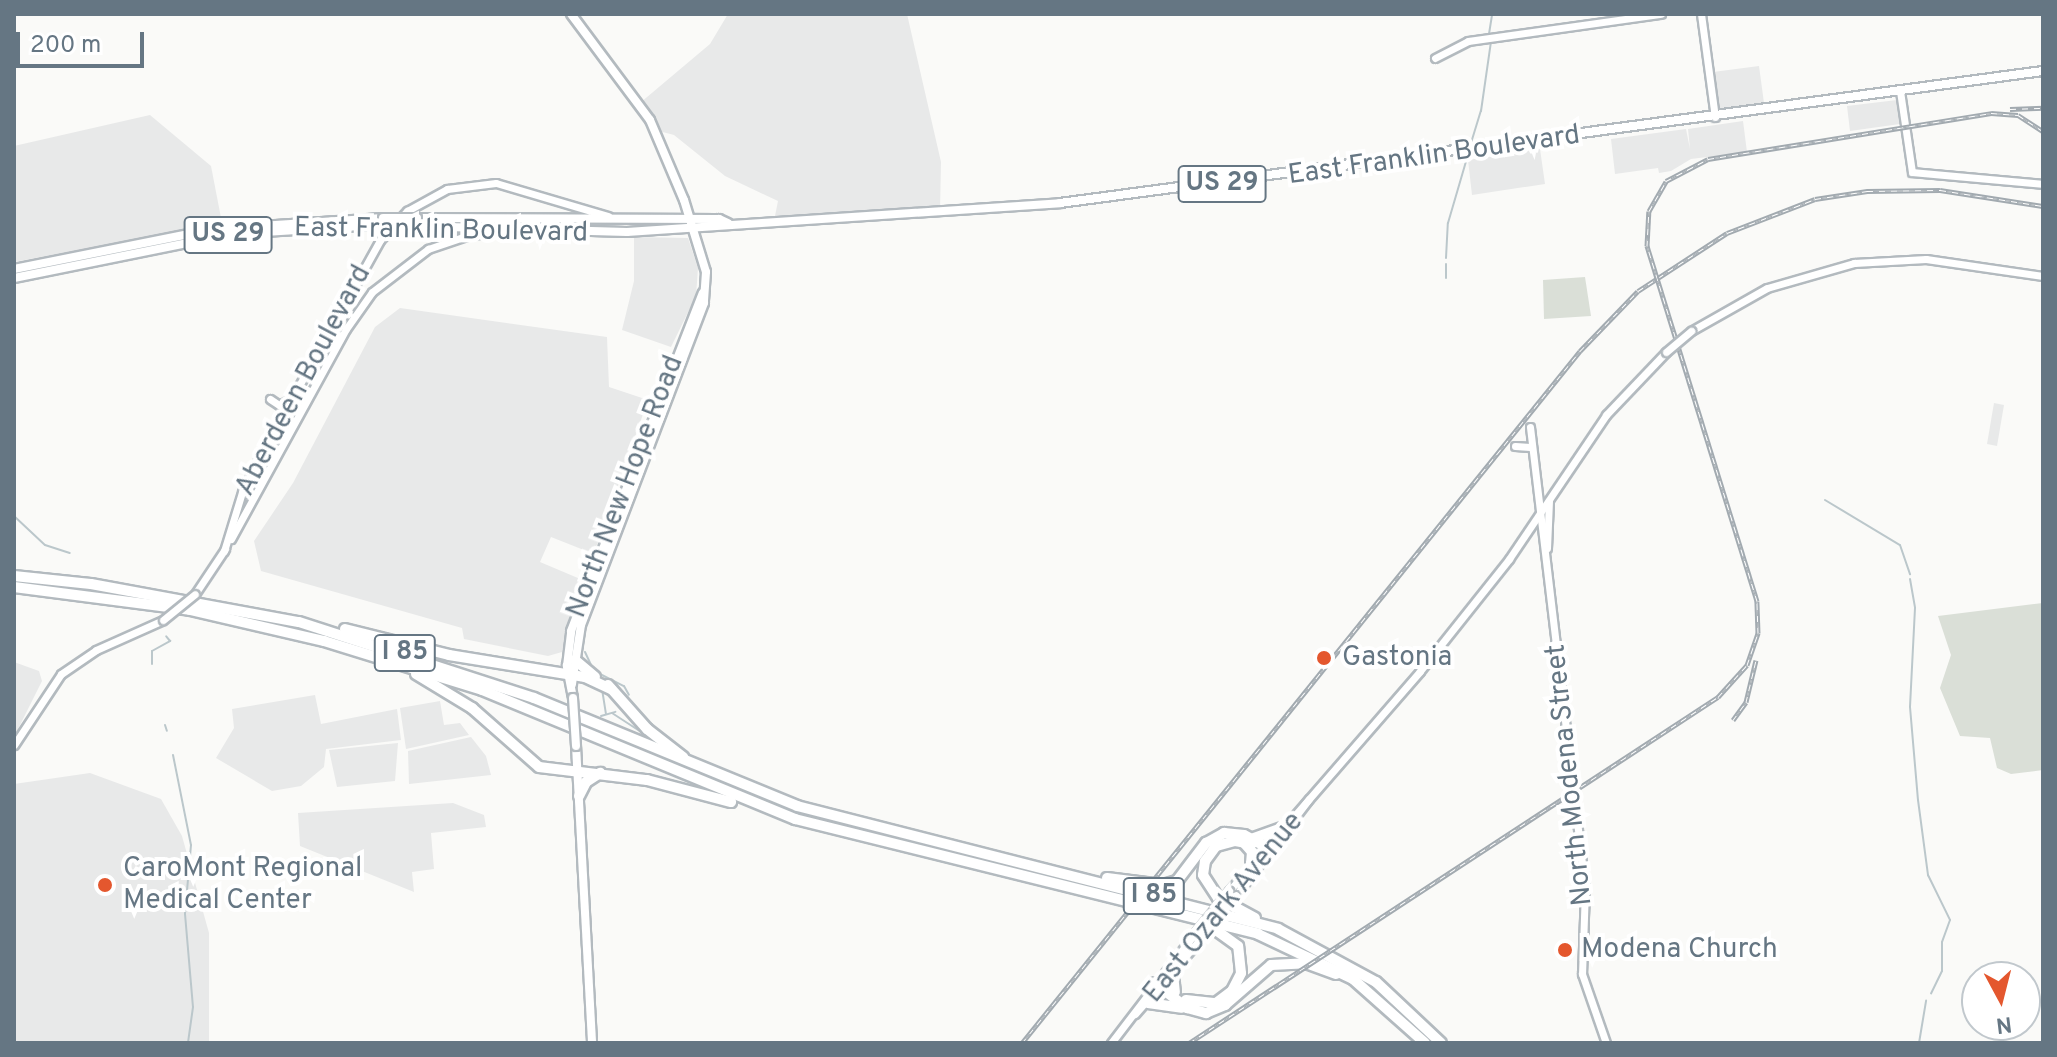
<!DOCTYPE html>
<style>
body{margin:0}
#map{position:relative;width:2057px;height:1057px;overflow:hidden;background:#fafaf8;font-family:Overpass,sans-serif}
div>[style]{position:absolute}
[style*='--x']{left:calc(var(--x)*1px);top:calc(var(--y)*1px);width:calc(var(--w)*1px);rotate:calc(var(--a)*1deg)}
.built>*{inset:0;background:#e8e9e9}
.green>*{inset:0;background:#dadfd7}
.stream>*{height:2px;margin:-1px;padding:0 1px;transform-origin:1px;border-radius:1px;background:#bbc7cb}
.roads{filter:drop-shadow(2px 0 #b3babf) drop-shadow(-2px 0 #b3babf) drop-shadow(0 2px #b3babf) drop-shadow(0 -2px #b3babf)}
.secondary>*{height:7px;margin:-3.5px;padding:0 3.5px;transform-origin:3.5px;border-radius:3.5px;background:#fff}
.primary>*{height:8px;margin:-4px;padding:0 4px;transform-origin:4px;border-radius:4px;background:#fff}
.highway>*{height:10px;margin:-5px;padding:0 5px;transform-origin:5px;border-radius:5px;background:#fff}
.rail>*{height:5px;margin-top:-2.5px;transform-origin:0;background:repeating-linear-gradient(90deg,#fff 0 6px,#a2aab0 0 12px);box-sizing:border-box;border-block:2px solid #a2aab0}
.bridges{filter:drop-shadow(2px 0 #b3babf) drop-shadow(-2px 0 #b3babf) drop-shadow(0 2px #b3babf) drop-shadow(0 -2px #b3babf)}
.secondary-bridge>*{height:7px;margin:-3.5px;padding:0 3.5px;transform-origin:3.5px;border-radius:3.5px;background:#fff}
.primary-bridge>*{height:8px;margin:-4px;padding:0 4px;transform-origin:4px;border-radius:4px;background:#fff}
.dots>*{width:22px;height:22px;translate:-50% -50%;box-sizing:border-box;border:4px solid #fff;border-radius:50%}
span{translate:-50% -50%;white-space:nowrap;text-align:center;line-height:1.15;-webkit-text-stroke:8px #fff;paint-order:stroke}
.shield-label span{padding:2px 6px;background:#fff;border:2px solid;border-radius:6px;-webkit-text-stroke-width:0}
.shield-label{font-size:26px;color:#657683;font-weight:700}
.street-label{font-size:28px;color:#657683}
.poi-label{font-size:28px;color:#657683}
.left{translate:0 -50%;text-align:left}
.frame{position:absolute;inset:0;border:16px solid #657683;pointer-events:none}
.north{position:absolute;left:1961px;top:961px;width:80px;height:80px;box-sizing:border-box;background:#fff;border:2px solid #c1c8cd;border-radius:50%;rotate:173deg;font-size:22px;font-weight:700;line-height:32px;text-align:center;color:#657683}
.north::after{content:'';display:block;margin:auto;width:28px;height:36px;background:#e4572e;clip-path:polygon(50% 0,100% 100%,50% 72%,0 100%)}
.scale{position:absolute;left:16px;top:32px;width:128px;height:36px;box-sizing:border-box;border:4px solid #657683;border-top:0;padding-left:10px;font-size:24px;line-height:28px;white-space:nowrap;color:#657683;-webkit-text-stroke:6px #fff;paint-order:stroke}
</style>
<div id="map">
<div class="built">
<div style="clip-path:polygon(728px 14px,907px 14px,941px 162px,940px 211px,774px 221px,778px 201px,725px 176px,674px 135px,655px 130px,640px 103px,710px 44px)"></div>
<div style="clip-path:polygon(1759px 66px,1764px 103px,1718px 109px,1713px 72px)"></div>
<div style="clip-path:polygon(1897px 100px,1900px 124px,1850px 131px,1847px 106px)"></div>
<div style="clip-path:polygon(150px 115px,211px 166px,222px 223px,14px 262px,14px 146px)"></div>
<div style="clip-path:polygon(1743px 121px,1747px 152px,1691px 159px,1671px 171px,1659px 173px,1658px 168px,1615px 174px,1611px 139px,1686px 129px,1690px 149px,1688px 129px)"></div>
<div style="clip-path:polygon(1540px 149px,1545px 184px,1472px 195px,1468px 160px)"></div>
<div style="clip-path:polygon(634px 237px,688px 238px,698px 268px,696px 296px,671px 347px,622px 330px,634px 281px)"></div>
<div style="clip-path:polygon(400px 308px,607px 337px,609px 387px,648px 400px,594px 554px,551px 537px,540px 562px,585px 581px,562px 652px,548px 656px,464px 639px,462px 628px,261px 571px,254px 541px,293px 483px,375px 327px)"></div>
<div style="clip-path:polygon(1994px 403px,2004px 405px,1997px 446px,1987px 444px)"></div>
<div style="clip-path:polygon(14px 662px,39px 671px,42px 681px,14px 737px)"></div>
<div style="clip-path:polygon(315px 695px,321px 724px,397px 709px,401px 740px,326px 749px,324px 767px,301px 786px,272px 791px,216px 758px,234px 728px,232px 709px)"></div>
<div style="clip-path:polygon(440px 701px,444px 725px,460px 723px,469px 735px,406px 749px,400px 708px)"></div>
<div style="clip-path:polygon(471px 737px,486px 756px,491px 775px,409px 784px,408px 751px)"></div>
<div style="clip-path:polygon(398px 743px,395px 781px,337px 787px,329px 750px)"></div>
<div style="clip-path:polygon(90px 773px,161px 799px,182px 836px,209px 933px,209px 1043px,14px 1043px,14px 784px)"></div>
<div style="clip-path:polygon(453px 803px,484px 815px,486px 827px,431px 833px,434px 869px,412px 872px,414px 892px,300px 846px,298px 813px)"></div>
</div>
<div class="green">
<div style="clip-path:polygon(1585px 277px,1591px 316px,1544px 319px,1543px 280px)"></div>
<div style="clip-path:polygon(2043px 603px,2043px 770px,2011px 774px,1997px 768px,1990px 738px,1960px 736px,1940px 688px,1951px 655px,1938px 616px)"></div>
</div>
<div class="stream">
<div style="--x:1489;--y:34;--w:20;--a:-81"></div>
<div style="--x:1471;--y:143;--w:34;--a:-73"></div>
<div style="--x:1481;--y:111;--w:70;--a:-81.8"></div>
<div style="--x:1446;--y:258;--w:35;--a:-87"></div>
<div style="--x:1448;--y:223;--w:68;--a:-73.7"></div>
<div style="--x:1446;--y:264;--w:14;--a:90"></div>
<div style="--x:1825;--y:500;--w:87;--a:31"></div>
<div style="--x:1900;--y:545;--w:31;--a:71"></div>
<div style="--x:14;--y:516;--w:42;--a:43.1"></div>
<div style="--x:45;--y:545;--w:26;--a:18"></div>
<div style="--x:1910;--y:579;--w:29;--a:80"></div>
<div style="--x:1915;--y:608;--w:99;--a:92.9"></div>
<div style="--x:1910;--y:707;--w:93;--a:85.1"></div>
<div style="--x:1918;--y:800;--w:76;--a:82.4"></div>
<div style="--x:1928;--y:875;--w:50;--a:63.9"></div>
<div style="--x:1950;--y:920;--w:23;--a:110"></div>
<div style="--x:1942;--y:942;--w:29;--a:90"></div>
<div style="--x:1942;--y:971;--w:25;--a:116"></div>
<div style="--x:585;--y:652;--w:19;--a:65"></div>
<div style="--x:152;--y:664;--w:13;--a:-90"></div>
<div style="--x:152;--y:651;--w:21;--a:-29"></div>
<div style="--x:170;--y:641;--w:6;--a:-129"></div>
<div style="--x:598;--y:673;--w:29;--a:27"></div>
<div style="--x:624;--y:686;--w:10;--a:61"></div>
<div style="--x:602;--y:689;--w:25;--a:81"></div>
<div style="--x:612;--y:713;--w:44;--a:33"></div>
<div style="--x:601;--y:716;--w:15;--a:-16"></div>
<div style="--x:165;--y:725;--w:6;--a:72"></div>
<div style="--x:173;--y:755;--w:92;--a:78.7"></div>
<div style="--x:191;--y:845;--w:69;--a:95"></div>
<div style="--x:185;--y:914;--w:93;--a:85.1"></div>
<div style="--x:193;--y:1007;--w:36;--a:98"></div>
<div style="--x:1919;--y:1043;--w:43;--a:-80.5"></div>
</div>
<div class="roads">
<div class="secondary">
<div style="--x:1701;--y:14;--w:104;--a:82.3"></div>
<div style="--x:1435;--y:58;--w:37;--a:-27"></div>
<div style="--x:1468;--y:41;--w:195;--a:-8"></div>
<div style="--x:1900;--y:91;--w:82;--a:81.6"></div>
<div style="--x:1912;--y:172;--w:132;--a:5.2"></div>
<div style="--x:1691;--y:331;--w:87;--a:-29.5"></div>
<div style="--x:1767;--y:288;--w:91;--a:-16"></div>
<div style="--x:1854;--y:263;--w:72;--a:-3.2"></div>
<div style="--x:1926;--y:259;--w:118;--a:8.3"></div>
<div style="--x:270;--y:399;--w:11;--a:34"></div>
<div style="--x:279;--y:405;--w:13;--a:-27"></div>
<div style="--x:1530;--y:427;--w:465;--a:83.2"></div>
<div style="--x:1585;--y:889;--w:85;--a:92"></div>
<div style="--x:1582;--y:974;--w:73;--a:70.8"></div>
<div style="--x:1515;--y:446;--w:15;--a:4"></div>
<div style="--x:231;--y:539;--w:239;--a:-61.3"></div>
<div style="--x:346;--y:329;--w:45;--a:-54.9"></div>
<div style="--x:372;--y:292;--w:71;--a:-37.5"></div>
<div style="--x:428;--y:249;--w:43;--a:-18.9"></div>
<div style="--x:469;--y:235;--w:37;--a:-5"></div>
<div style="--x:1547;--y:548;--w:47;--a:-87.6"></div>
<div style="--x:224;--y:551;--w:62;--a:-73"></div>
<div style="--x:242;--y:492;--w:42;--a:-63.4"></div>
<div style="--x:261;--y:454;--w:245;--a:-60.9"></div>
<div style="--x:380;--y:240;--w:40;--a:-47"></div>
<div style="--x:407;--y:211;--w:46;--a:-28.8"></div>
<div style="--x:447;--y:189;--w:49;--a:-7"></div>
<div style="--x:496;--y:183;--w:117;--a:16.4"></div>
<div style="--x:195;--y:594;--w:54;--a:-56.3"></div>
<div style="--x:14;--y:745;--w:85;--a:-56.5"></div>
<div style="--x:61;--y:674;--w:42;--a:-34.4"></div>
<div style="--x:96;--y:650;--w:73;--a:-24.1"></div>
<div style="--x:1229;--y:891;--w:291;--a:-49"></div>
<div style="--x:1420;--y:671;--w:143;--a:-51.5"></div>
<div style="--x:1509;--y:559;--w:174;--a:-56"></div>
<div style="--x:1606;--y:415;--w:87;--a:-46.4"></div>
<div style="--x:1236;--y:895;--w:121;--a:-52.8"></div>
<div style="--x:1135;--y:1014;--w:105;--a:-48.9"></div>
<div style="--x:1111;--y:1043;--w:140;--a:-52.6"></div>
</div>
<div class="primary">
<div style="--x:571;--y:14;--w:132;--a:53.3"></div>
<div style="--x:650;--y:120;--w:87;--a:67"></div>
<div style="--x:684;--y:200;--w:75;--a:73"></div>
<div style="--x:706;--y:272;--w:31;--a:94"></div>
<div style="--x:704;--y:303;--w:345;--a:110.9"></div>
<div style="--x:581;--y:625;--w:60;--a:98.7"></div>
<div style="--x:417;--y:218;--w:302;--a:0.2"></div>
<div style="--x:719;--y:219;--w:10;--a:24"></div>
<div style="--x:412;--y:226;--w:215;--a:1.6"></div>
<div style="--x:627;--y:232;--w:434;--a:-3.8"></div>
<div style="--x:1060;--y:203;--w:992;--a:-7.65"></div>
<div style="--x:14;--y:269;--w:204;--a:-11.3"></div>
<div style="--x:214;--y:229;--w:169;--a:-3.7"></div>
<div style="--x:14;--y:278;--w:223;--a:-11.4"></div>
<div style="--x:233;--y:234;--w:143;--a:-3.6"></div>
<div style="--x:573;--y:698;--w:33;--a:-101"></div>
<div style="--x:567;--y:666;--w:35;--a:-83"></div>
<div style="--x:571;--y:631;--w:363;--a:-68.7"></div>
<div style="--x:576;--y:746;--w:297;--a:86.9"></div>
</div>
<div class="highway">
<div style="--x:14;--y:576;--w:77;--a:5.9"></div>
<div style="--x:91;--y:584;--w:211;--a:10.4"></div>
<div style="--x:299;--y:622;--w:247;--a:17.9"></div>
<div style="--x:534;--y:698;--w:284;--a:22.3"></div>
<div style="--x:797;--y:806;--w:496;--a:14.3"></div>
<div style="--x:1278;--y:929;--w:111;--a:28.4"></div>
<div style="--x:1376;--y:982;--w:89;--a:43.2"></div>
<div style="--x:14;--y:587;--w:177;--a:7.4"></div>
<div style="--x:190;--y:610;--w:138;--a:13"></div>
<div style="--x:324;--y:641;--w:165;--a:17.2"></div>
<div style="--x:482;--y:690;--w:339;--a:22.4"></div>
<div style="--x:795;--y:819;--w:477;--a:13.9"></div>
<div style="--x:1258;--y:934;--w:105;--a:25.3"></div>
<div style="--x:1353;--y:979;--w:96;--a:41.6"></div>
<div style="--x:345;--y:629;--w:107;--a:14"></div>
<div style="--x:449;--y:655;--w:138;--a:9.2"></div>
<div style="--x:585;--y:677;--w:29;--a:25"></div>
<div style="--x:575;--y:660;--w:26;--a:40"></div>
<div style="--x:416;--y:674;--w:66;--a:31.3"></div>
<div style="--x:472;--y:708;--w:89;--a:41.4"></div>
<div style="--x:539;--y:767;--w:109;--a:6.9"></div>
<div style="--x:647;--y:780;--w:87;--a:14.7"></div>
<div style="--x:608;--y:685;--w:59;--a:48.4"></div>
<div style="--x:647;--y:729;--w:46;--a:37.9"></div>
<div style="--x:579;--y:796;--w:16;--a:-63"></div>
<div style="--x:586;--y:782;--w:17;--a:-33"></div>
<div style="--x:1254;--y:838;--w:29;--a:-20"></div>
<div style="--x:1244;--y:843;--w:12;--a:48"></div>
<div style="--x:1252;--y:852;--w:12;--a:95"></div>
<div style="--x:1252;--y:844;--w:17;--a:-170"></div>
<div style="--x:1235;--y:841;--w:20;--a:165"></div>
<div style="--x:1216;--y:846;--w:19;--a:126"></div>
<div style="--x:1205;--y:861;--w:14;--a:98"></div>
<div style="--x:1203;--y:875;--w:27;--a:57"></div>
<div style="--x:1218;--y:898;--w:42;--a:28.4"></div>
<div style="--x:1107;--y:878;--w:56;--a:7.1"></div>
<div style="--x:1163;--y:885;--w:15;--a:-16"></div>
<div style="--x:1177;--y:881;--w:48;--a:-52.7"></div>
<div style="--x:1206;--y:843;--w:21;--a:-29"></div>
<div style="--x:1224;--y:833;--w:20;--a:6"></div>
<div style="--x:1244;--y:835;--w:32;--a:28"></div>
<div style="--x:1173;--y:974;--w:18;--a:84"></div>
<div style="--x:1155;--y:983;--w:41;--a:38"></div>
<div style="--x:1187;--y:1008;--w:20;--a:15"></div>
<div style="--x:1206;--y:1013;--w:21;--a:-23"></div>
<div style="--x:1225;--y:1005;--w:61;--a:-41"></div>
<div style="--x:1271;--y:965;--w:35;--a:-3"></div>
<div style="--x:1306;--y:963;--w:32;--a:20"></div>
<div style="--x:1186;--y:1000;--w:30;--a:6"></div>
<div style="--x:1216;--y:1003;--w:20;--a:-37"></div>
<div style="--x:1232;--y:991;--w:20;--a:-63"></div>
<div style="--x:1241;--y:973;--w:27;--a:-96"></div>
<div style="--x:1238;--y:946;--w:36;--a:-144"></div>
<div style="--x:1148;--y:1003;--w:34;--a:8"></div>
</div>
</div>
<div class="rail">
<div style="--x:2010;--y:109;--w:33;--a:-2"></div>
<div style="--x:1733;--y:720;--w:22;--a:-54"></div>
<div style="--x:1746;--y:702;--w:43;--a:-76.6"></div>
<div style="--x:1022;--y:1043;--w:889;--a:-51.12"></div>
<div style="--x:1580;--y:351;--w:83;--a:-46"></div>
<div style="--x:1638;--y:291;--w:106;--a:-33.1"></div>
<div style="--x:1727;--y:233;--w:94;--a:-21.1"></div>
<div style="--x:1815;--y:199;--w:53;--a:-8.7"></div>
<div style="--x:1867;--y:191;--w:73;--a:-0.8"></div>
<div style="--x:1940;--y:190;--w:104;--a:8.8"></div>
<div style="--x:1189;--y:1043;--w:632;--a:-33.19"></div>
<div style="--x:1718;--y:697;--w:43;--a:-47.8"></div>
<div style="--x:1747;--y:665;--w:34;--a:-71"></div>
<div style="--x:1758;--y:633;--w:32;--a:-92"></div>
<div style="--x:1757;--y:601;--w:372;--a:-107.2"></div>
<div style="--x:1647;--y:246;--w:35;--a:-87"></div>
<div style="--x:1649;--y:211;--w:34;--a:-60"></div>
<div style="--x:1666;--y:181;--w:47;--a:-27.6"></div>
<div style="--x:1708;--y:159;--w:287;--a:-9.2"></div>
<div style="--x:1991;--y:113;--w:27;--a:4"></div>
<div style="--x:2018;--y:115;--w:30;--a:33"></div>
</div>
<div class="bridges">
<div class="secondary-bridge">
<div style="--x:1666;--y:352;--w:33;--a:-40"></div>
<div style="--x:163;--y:620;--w:41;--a:-39.1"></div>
<div style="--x:1196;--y:932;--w:53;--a:-51.2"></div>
<div style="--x:1204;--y:935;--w:51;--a:-51.3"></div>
</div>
<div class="primary-bridge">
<div style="--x:383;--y:218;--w:34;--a:0"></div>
<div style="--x:376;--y:225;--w:36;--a:2"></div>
<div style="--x:573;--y:698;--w:48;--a:86.4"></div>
</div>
</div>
<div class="dots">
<div style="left:1324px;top:658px;background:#e4572e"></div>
<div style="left:105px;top:885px;background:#e4572e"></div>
<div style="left:1565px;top:950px;background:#e4572e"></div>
</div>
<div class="shield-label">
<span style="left:1222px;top:184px">US 29</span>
<span style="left:228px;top:235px">US 29</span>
<span style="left:405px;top:653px">I 85</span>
<span style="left:1154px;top:896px">I 85</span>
</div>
<div class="street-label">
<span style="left:1434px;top:156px;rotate:-8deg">East Franklin Boulevard</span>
<span style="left:441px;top:231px;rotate:1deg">East Franklin Boulevard</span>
<span style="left:304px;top:381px;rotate:-62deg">Aberdeen Boulevard</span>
<span style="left:626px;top:487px;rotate:-69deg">North New Hope Road</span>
<span style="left:1570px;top:775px;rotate:-96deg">North Modena Street</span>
<span style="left:1224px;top:908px;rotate:-51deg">East Ozark Avenue</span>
</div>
<div class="poi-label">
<span class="left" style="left:1342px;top:658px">Gastonia</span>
<span class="left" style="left:123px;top:885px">CaroMont Regional<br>Medical Center</span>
<span class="left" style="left:1581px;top:950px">Modena Church</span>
</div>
<div class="frame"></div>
<div class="north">N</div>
<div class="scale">200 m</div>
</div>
